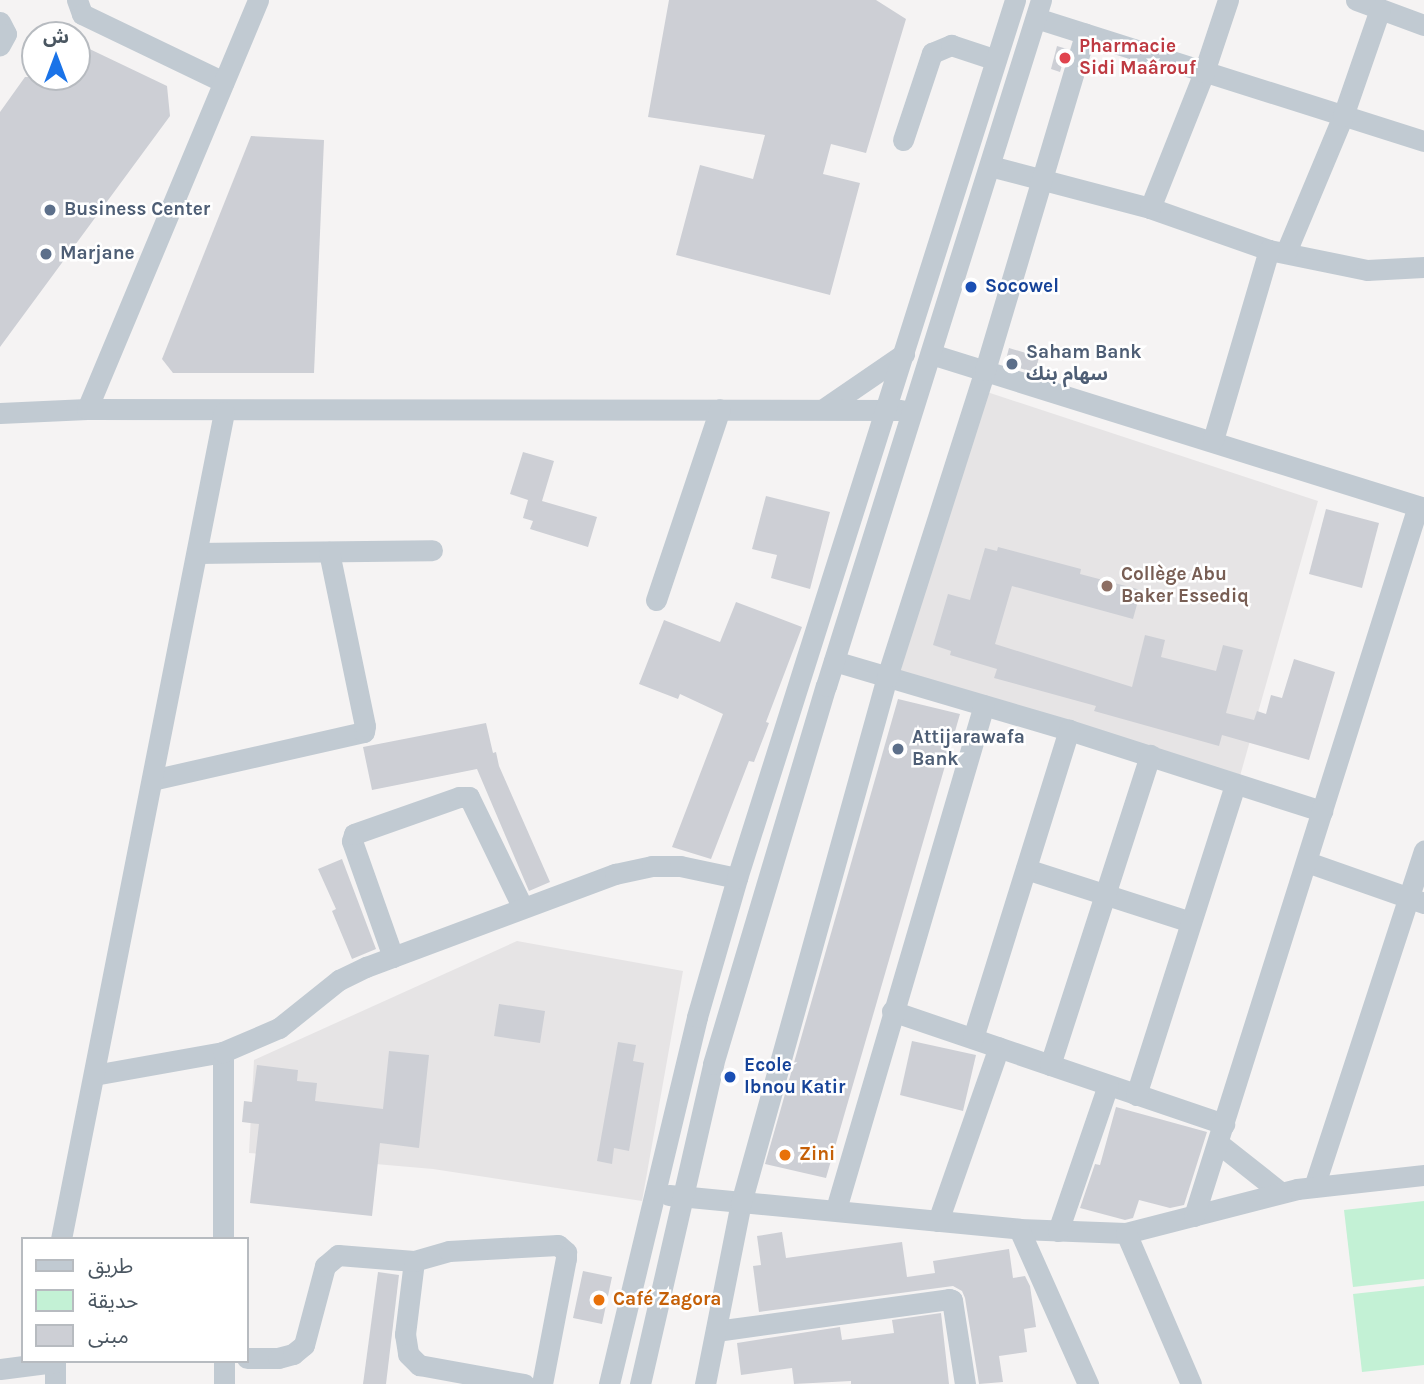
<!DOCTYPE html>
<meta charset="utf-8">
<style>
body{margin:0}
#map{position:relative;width:1424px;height:1384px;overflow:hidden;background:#f5f3f3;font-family:Karla,"Noto Sans Arabic",sans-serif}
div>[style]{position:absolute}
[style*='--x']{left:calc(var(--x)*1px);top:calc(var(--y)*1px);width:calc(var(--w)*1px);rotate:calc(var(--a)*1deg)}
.education>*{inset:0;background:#e6e4e5}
.green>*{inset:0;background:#c3f1d5}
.building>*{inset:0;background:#cdcfd5}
.minor>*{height:21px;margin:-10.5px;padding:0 10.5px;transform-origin:10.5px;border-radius:10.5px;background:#c1cad2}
.dots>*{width:19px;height:19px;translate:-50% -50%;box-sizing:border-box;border:4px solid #fff;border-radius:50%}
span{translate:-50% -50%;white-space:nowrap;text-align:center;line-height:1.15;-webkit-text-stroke:5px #fff;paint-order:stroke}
.health-label{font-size:19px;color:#be3a42;font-weight:700}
.left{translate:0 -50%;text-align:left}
.service-label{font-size:19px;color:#4e5e75;font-weight:700}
.transit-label{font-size:19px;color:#164399;font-weight:700}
.education-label{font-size:19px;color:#785e54;font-weight:700}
.food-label{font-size:19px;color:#c56008;font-weight:700}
.legend{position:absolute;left:21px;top:1237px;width:228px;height:126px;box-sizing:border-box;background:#fff;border:2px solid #b7bbc0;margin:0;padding:9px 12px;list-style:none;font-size:21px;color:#4a5661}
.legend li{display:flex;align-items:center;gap:14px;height:35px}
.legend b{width:35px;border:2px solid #b7bbc0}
.north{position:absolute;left:21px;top:21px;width:70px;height:70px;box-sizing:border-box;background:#fff;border:2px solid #b7bbc0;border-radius:50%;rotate:0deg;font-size:19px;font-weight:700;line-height:28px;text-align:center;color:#4a5661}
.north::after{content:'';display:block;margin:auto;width:24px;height:32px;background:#1a73e8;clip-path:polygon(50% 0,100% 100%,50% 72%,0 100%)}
</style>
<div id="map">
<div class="education">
<div style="clip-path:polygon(981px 390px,1318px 501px,1240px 776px,895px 672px)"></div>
<div style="clip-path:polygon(517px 941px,683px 971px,642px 1201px,433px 1169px,249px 1153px,254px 1060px)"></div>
</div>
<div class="green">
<div style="clip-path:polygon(1424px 1201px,1424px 1279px,1353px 1287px,1344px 1210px)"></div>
<div style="clip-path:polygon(1424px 1286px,1424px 1365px,1362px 1372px,1353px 1294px)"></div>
</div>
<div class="building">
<div style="clip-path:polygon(669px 0,876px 0,906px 19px,866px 153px,831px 144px,823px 174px,860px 183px,830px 295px,676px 255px,700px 165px,753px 179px,765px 135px,648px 117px)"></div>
<div style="clip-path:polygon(77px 43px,167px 86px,170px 116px,0 347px,0 112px,25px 77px,77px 77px)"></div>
<div style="clip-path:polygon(1057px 46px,1067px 49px,1060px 72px,1051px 69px)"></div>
<div style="clip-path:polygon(251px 136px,324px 140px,314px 373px,173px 373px,162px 359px)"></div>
<div style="clip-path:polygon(1009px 348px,1039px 357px,1035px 373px,1005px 363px)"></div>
<div style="clip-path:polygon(523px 452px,554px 461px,542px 501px,597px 517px,588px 547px,530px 529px,533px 521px,523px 518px,528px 500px,510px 494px)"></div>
<div style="clip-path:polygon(766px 496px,830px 512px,810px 589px,771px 578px,777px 555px,752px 549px)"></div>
<div style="clip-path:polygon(1326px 509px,1379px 523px,1362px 588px,1309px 574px)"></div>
<div style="clip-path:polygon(998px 547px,1081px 569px,1080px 574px,1141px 590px,1133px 619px,1012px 586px,995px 644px,1132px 687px,1145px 635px,1165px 640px,1161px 657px,1216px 671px,1223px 645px,1243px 650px,1226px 713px,1254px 720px,1257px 711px,1266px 714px,1271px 695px,1282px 698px,1294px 659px,1335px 672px,1309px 760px,1222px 735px,1219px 746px,1094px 711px,1096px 706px,994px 678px,997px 669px,950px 655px,951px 651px,933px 645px,948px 594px,970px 600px,985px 548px,997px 551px)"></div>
<div style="clip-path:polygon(736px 602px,802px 627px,766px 722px,769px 723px,754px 762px,749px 761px,711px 859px,672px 847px,723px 714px,680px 694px,678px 699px,639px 684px,664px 620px,720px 642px)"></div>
<div style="clip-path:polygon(898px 699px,960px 714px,826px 1178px,765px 1164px)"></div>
<div style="clip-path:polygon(486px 723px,493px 753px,496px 752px,499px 766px,550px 882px,529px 891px,477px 769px,372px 790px,363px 747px)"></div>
<div style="clip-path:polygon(342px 859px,376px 949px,352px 959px,332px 911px,336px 909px,318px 869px)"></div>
<div style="clip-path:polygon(499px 1004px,545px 1011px,540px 1043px,494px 1036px)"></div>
<div style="clip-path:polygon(912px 1041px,976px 1055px,963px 1111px,900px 1095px)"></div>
<div style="clip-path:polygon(618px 1042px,636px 1045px,633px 1061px,644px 1063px,629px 1151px,614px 1148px,612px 1164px,597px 1161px)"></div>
<div style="clip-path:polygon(389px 1051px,429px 1055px,419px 1148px,380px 1143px,372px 1216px,250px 1203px,259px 1124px,242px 1122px,244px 1101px,252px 1102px,257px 1065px,298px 1070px,297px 1081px,317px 1083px,315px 1101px,383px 1109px)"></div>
<div style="clip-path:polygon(1116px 1107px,1207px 1132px,1184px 1205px,1170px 1208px,1139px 1200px,1133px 1218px,1125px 1220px,1080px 1208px,1095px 1164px,1100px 1165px)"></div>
<div style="clip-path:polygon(782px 1232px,786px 1258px,902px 1242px,907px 1277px,935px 1273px,933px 1261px,1009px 1249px,1013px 1278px,1025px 1276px,1030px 1286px,1036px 1327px,1024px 1329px,1027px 1352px,999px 1356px,1003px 1382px,979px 1384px,965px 1298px,962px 1291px,953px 1286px,759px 1312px,753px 1266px,761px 1265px,757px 1236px)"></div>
<div style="clip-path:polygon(583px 1271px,612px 1277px,602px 1324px,573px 1318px)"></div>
<div style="clip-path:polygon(378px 1272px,399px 1275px,386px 1384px,363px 1384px)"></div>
<div style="clip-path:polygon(941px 1313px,949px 1384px,851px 1384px,851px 1381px,794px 1384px,792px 1368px,741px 1375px,737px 1343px,840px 1327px,842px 1340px,894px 1333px,892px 1320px)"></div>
</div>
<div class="minor">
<div style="--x:77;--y:0;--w:15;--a:70"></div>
<div style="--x:82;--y:14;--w:157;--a:25.7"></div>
<div style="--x:1356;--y:0;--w:72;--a:20.2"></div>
<div style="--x:1036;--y:18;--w:407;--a:17.6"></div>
<div style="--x:0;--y:22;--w:13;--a:63"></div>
<div style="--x:6;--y:34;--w:13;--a:119"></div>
<div style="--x:903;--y:140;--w:92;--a:-71.6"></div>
<div style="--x:932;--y:53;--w:21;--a:-23"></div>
<div style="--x:951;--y:45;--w:47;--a:18.4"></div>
<div style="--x:990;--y:166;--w:165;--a:14.7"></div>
<div style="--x:1150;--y:208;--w:126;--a:19.4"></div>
<div style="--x:1269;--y:250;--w:100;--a:11.5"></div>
<div style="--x:1367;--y:270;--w:57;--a:-3"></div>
<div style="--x:1150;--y:208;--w:146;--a:-68.3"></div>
<div style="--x:1204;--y:72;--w:76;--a:-71.6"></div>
<div style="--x:1286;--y:252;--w:147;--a:-67.3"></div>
<div style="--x:1343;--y:116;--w:113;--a:-70.9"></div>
<div style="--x:931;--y:354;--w:516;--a:17.35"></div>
<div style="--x:825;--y:408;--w:96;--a:-34.4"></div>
<div style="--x:87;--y:409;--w:443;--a:-67.3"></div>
<div style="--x:0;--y:413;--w:87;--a:-2.6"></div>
<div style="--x:87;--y:409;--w:814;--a:0.07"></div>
<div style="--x:1213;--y:440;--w:198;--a:-73.6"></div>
<div style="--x:197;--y:553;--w:235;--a:-0.7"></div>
<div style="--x:656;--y:600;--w:201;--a:-71.5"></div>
<div style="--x:834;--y:661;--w:245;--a:16.4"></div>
<div style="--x:1069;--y:730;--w:266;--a:17.8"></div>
<div style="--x:152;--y:780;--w:217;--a:-12.8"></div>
<div style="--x:364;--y:732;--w:6;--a:-81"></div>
<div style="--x:365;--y:726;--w:178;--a:-101.7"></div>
<div style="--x:1307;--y:862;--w:124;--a:19.3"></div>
<div style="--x:1026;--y:869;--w:173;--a:17.8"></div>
<div style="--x:393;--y:957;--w:123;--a:-109.5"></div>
<div style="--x:352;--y:841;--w:7;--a:-74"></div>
<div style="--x:354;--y:834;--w:111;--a:-19.4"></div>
<div style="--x:459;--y:797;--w:10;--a:0"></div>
<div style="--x:469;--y:797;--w:123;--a:64.1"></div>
<div style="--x:892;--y:1011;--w:351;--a:18.8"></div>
<div style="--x:973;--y:1038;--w:323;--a:-72.7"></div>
<div style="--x:223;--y:1052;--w:187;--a:90"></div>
<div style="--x:1050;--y:1065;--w:326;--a:-72.1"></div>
<div style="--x:94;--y:1075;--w:131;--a:-10.1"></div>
<div style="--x:223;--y:1052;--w:61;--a:-23.2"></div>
<div style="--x:279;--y:1028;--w:77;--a:-38.7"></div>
<div style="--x:339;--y:980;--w:30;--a:-26"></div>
<div style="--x:366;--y:967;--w:266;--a:-20.5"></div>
<div style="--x:615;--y:874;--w:38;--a:-12"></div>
<div style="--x:652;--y:866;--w:28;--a:0"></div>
<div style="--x:680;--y:866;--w:58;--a:11.9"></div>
<div style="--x:1136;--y:1095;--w:326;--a:-72.3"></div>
<div style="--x:1218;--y:1143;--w:79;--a:38.3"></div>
<div style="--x:1314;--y:1187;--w:354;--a:-71.9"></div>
<div style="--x:669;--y:1195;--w:352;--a:5.5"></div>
<div style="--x:1019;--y:1229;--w:107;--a:2.1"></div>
<div style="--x:1126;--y:1233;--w:177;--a:-14.4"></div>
<div style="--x:1297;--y:1189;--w:128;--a:-6.3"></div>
<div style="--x:836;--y:1209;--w:525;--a:-73.64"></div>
<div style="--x:1194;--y:1216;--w:744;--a:-72.49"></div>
<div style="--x:938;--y:1221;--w:184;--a:-70.7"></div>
<div style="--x:1019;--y:1229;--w:170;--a:66"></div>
<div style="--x:1058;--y:1231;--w:154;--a:-71.1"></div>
<div style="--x:1126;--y:1233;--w:164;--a:66.7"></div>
<div style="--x:61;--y:1239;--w:843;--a:-78.85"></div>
<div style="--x:414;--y:1261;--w:74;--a:97"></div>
<div style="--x:405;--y:1334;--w:20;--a:81"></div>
<div style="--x:408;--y:1354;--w:16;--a:45"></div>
<div style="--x:419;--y:1365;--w:107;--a:10.3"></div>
<div style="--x:716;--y:1331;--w:235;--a:-7.8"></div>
<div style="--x:949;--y:1299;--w:3;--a:18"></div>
<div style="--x:952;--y:1300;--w:85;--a:81.2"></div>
<div style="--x:247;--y:1358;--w:31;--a:0"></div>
<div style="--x:278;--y:1358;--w:16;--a:-15"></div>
<div style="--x:293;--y:1354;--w:14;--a:-39"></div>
<div style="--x:304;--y:1345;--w:82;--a:-75.1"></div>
<div style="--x:325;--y:1266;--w:17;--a:-40"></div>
<div style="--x:338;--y:1255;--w:76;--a:4.5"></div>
<div style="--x:414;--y:1261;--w:36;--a:-16"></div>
<div style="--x:449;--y:1251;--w:109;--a:-3.2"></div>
<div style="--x:558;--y:1245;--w:11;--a:41"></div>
<div style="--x:566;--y:1252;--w:6;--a:90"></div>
<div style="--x:566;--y:1258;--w:128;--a:100.8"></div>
<div style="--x:55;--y:1361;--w:23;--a:90"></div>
<div style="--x:224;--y:1361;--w:23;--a:90"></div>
<div style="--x:0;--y:1369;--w:55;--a:-7.3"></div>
<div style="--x:609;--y:1384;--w:377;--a:-76.5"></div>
<div style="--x:697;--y:1017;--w:145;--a:-73.9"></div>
<div style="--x:737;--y:878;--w:921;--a:-72.43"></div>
<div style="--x:640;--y:1384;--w:328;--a:-77.1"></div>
<div style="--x:713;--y:1064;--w:395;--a:-73.4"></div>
<div style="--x:826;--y:686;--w:719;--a:-72.6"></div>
<div style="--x:705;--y:1384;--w:185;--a:-78.8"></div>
<div style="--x:741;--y:1203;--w:546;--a:-74.49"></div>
<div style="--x:887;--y:677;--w:322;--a:-72.3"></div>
<div style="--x:985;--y:370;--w:351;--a:-73.4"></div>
</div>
<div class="dots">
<div style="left:1065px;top:58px;background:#e0444e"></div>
<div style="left:50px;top:210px;background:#5c6f8a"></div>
<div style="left:46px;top:254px;background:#5c6f8a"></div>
<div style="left:971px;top:287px;background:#1a4fb4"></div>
<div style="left:1012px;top:364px;background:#5c6f8a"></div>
<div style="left:1107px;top:586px;background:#8d6e63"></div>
<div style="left:898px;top:749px;background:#5c6f8a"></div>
<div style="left:730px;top:1077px;background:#1a4fb4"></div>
<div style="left:785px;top:1155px;background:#e8710a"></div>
<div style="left:599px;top:1300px;background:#e8710a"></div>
</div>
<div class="health-label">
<span class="left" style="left:1079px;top:58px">Pharmacie<br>Sidi Maârouf</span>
</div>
<div class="service-label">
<span class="left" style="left:64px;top:210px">Business Center</span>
<span class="left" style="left:60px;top:254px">Marjane</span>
<span class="left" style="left:1026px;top:364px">Saham Bank<br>سهام بنك</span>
<span class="left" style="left:912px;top:749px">Attijarawafa<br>Bank</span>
</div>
<div class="transit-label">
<span class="left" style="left:985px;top:287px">Socowel</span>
<span class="left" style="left:744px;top:1077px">Ecole<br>Ibnou Katir</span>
</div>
<div class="education-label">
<span class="left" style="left:1121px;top:586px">Collège Abu<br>Baker Essediq</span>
</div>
<div class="food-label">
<span class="left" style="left:799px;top:1155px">Zini</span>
<span class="left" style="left:613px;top:1300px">Café Zagora</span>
</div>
<ul class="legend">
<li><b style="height:9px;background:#c1cad2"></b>طريق</li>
<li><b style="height:19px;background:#c3f1d5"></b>حديقة</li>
<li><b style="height:19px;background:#cdcfd5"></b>مبنى</li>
</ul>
<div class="north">ش</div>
</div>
